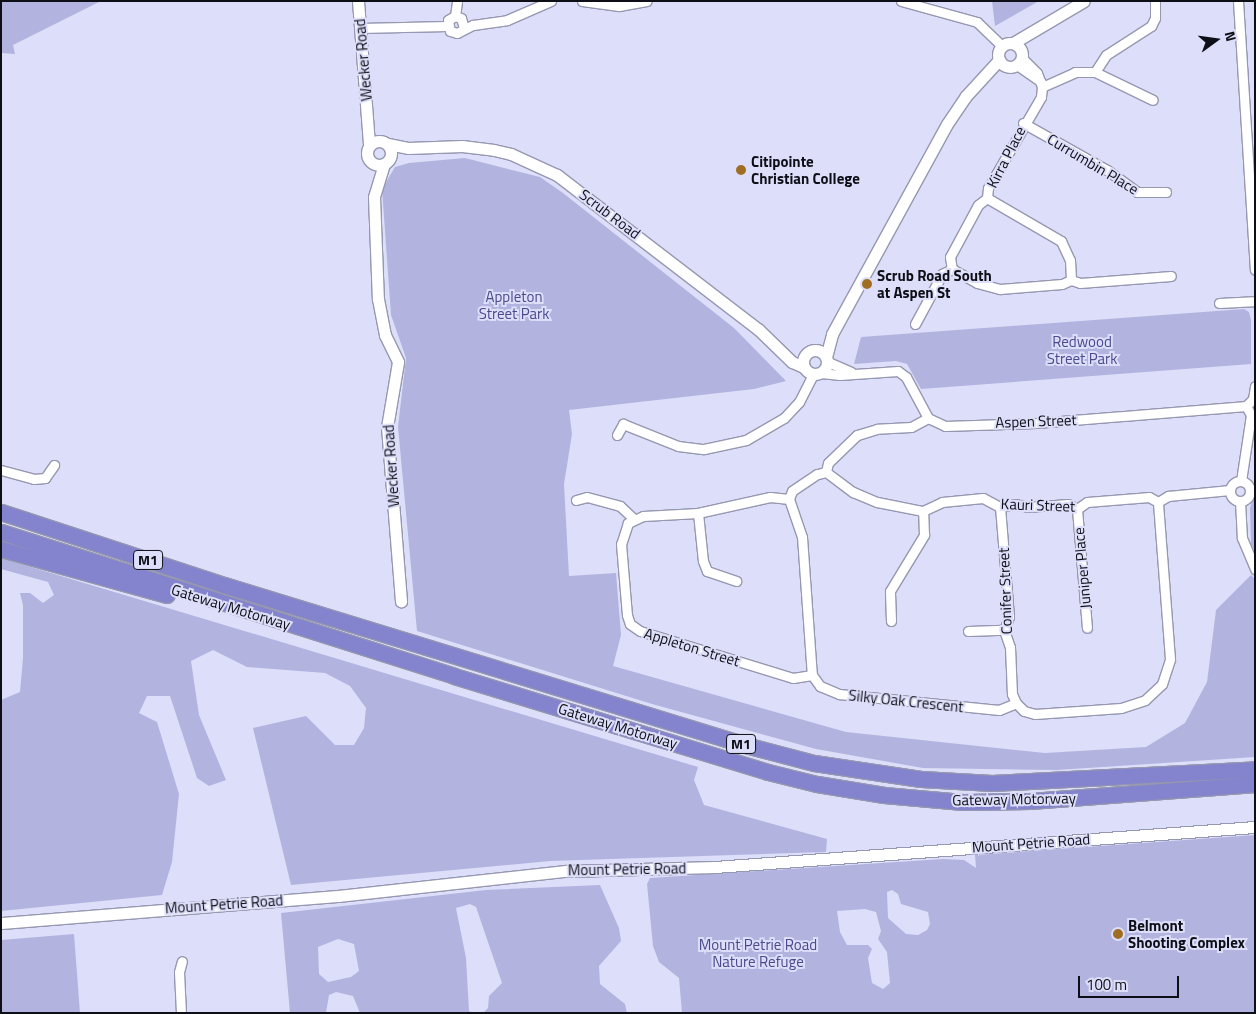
<!DOCTYPE html>
<style>
body{margin:0}
#map{position:relative;width:1256px;height:1014px;overflow:hidden;background:#dddef9;font-family:"Titillium Web",sans-serif}
div>[style]{position:absolute}
[style*='--x']{left:calc(var(--x)*1px);top:calc(var(--y)*1px);width:calc(var(--w)*1px);rotate:calc(var(--a)*1deg)}
.green>*{inset:0;background:#b2b4df}
.roads{filter:drop-shadow(1px 0 #9697b0) drop-shadow(-1px 0 #9697b0) drop-shadow(0 1px #9697b0) drop-shadow(0 -1px #9697b0)}
.street>*{height:9px;margin:-4.5px;padding:0 4.5px;transform-origin:4.5px;border-radius:4.5px;background:#fff}
.street>.ring{margin:-4.5px;padding:0;box-sizing:content-box;background:none;border:9px solid #fff;border-radius:50%}
.secondary>*{height:11px;margin:-5.5px;padding:0 5.5px;transform-origin:5.5px;border-radius:5.5px;background:#fff}
.secondary>.ring{margin:-5.5px;padding:0;box-sizing:content-box;background:none;border:11px solid #fff;border-radius:50%}
.highway>*{height:15px;margin:-7.5px;padding:0 7.5px;transform-origin:7.5px;border-radius:7.5px;background:#8483cd}
.dots>*{width:14px;height:14px;translate:-50% -50%;box-sizing:border-box;border:2px solid #dddef9;border-radius:50%}
span{translate:-50% -50%;white-space:nowrap;text-align:center;line-height:1.15;-webkit-text-stroke:4px #dddef9;paint-order:stroke}
.shield-label span{padding:1px 4px;background:#dddef9;border:1px solid;border-radius:4px;-webkit-text-stroke-width:0}
.shield-label{font-size:14px;color:#0e0e16;font-weight:700}
.street-label{font-size:15px;color:#0e0e16}
.poi-label{font-size:15px;color:#0e0e16;font-weight:700}
.left{translate:0 -50%;text-align:left}
.park-label{font-size:15px;color:#4c498d}
.frame{position:absolute;inset:0;border:2px solid #0e0e16;pointer-events:none}
.north{position:absolute;left:1191px;top:15px;width:50px;height:50px;-webkit-text-stroke:4px #dddef9;paint-order:stroke;rotate:76deg;font-size:14px;font-weight:700;line-height:20px;text-align:center;color:#0e0e16}
.north::after{content:'';display:block;margin:auto;width:18px;height:22px;background:#0e0e16;clip-path:polygon(50% 0,100% 100%,50% 72%,0 100%)}
.scale{position:absolute;left:1078px;top:976px;width:101px;height:22px;box-sizing:border-box;border:2px solid #0e0e16;border-top:0;padding-left:6px;font-size:15px;line-height:18px;white-space:nowrap;color:#0e0e16;-webkit-text-stroke:4px #dddef9;paint-order:stroke}
</style>
<div id="map">
<div class="green">
<div style="clip-path:polygon(1px 1px,101px 1px,13px 45px,15px 54px,1px 53px)"></div>
<div style="clip-path:polygon(992px 1px,1039px 1px,995px 26px)"></div>
<div style="clip-path:polygon(465px 158px,540px 177px,563px 193px,734px 328px,786px 381px,754px 389px,569px 410px,572px 434px,564px 484px,569px 576px,616px 573px,621px 635px,613px 666px,846px 732px,1045px 753px,1146px 747px,1185px 723px,1207px 682px,1216px 610px,1251px 575px,1255px 579px,1255px 757px,1057px 770px,923px 768px,816px 749px,652px 704px,417px 631px,398px 427px,406px 358px,391px 315px,382px 189px,395px 167px,409px 163px)"></div>
<div style="clip-path:polygon(1244px 309px,1249px 312px,1251px 320px,1251px 364px,921px 389px,907px 364px,896px 361px,854px 364px,861px 337px)"></div>
<div style="clip-path:polygon(1255px 493px,1255px 552px,1251px 544px,1250px 508px)"></div>
<div style="clip-path:polygon(1px 558px,698px 767px,694px 780px,704px 805px,827px 839px,826px 852px,550px 861px,291px 885px,253px 728px,306px 716px,335px 745px,354px 745px,364px 728px,366px 708px,350px 686px,325px 673px,247px 667px,213px 650px,191px 661px,199px 715px,226px 780px,209px 786px,197px 778px,170px 696px,147px 696px,139px 713px,157px 722px,179px 794px,172px 862px,162px 895px,1px 911px,1px 700px,20px 692px,23px 658px,23px 605px,20px 593px,30px 593px,43px 603px,54px 595px,48px 582px,1px 569px)"></div>
<div style="clip-path:polygon(evenodd,1255px 835px,1255px 1013px,682px 1013px,679px 978px,659px 962px,653px 946px,647px 884px,650px 878px,943px 859px,964px 860px,976px 868px,975px 855px,1255px 835px,892px 890px,898px 894px,901px 904px,928px 912px,930px 924px,927px 930px,918px 935px,906px 934px,888px 918px,887px 892px,892px 890px,1255px 835px,865px 909px,876px 912px,881px 931px,878px 939px,887px 952px,890px 983px,883px 989px,872px 983px,868px 958px,872px 949px,868px 945px,847px 945px,840px 932px,837px 911px,865px 909px)"></div>
<div style="clip-path:polygon(evenodd,600px 885px,619px 928px,621px 941px,599px 966px,600px 984px,625px 1004px,627px 1013px,483px 1013px,488px 1008px,489px 996px,502px 983px,476px 907px,470px 904px,456px 908px,466px 958px,469px 1011px,473px 1013px,360px 1013px,353px 996px,336px 992px,329px 995px,326px 1013px,290px 1013px,281px 913px,486px 890px,600px 885px,338px 939px,354px 944px,359px 971px,351px 977px,328px 982px,319px 974px,318px 947px,338px 939px)"></div>
<div style="clip-path:polygon(74px 934px,80px 1013px,1px 1013px,1px 940px)"></div>
</div>
<div class="roads">
<div class="street">
<div style="--x:582;--y:1;--w:37;--a:8"></div>
<div style="--x:619;--y:6;--w:28;--a:-10"></div>
<div style="--x:901;--y:1;--w:79;--a:15.4"></div>
<div style="--x:977;--y:22;--w:35;--a:44"></div>
<div style="--x:1238;--y:1;--w:269;--a:86.4"></div>
<div style="--x:455;--y:16;--w:15;--a:-82"></div>
<div style="--x:360;--y:28;--w:87;--a:-1.3"></div>
<div style="--x:464;--y:28;--w:10;--a:-107"></div>
<div style="--x:461;--y:18;--w:6;--a:-162"></div>
<div style="--x:455;--y:16;--w:8;--a:150"></div>
<div style="--x:448;--y:20;--w:11;--a:80"></div>
<div style="--x:450;--y:31;--w:7;--a:16"></div>
<div style="--x:457;--y:33;--w:18;--a:-27"></div>
<div style="--x:473;--y:25;--w:34;--a:-8"></div>
<div style="--x:507;--y:20;--w:48;--a:-23.4"></div>
<div style="--x:1022;--y:58;--w:21;--a:45"></div>
<div style="--x:1037;--y:73;--w:15;--a:70"></div>
<div style="--x:1042;--y:87;--w:10;--a:96"></div>
<div style="--x:1041;--y:97;--w:105;--a:120.2"></div>
<div style="--x:988;--y:188;--w:10;--a:96"></div>
<div style="--x:987;--y:198;--w:11;--a:142"></div>
<div style="--x:978;--y:205;--w:59;--a:118.3"></div>
<div style="--x:950;--y:257;--w:12;--a:81"></div>
<div style="--x:952;--y:269;--w:29;--a:29"></div>
<div style="--x:977;--y:283;--w:24;--a:15"></div>
<div style="--x:1000;--y:289;--w:62;--a:-4.6"></div>
<div style="--x:1062;--y:284;--w:10;--a:-24"></div>
<div style="--x:1071;--y:280;--w:9;--a:18"></div>
<div style="--x:1080;--y:283;--w:91;--a:-4.4"></div>
<div style="--x:1017;--y:65;--w:29;--a:35"></div>
<div style="--x:1095;--y:72;--w:20;--a:-57"></div>
<div style="--x:1106;--y:55;--w:54;--a:-32.8"></div>
<div style="--x:1151;--y:26;--w:9;--a:-63"></div>
<div style="--x:1155;--y:18;--w:17;--a:-90"></div>
<div style="--x:1042;--y:87;--w:36;--a:-24"></div>
<div style="--x:1075;--y:72;--w:20;--a:0"></div>
<div style="--x:1095;--y:72;--w:64;--a:25.8"></div>
<div style="--x:1023;--y:123;--w:96;--a:29.2"></div>
<div style="--x:1107;--y:170;--w:37;--a:36"></div>
<div style="--x:1137;--y:192;--w:29;--a:0"></div>
<div style="--x:987;--y:198;--w:86;--a:30.2"></div>
<div style="--x:1061;--y:241;--w:21;--a:65"></div>
<div style="--x:1070;--y:260;--w:20;--a:87"></div>
<div style="--x:1219;--y:303;--w:34;--a:-3"></div>
<div style="--x:915;--y:324;--w:57;--a:-61.6"></div>
<div style="--x:942;--y:274;--w:11;--a:-27"></div>
<div style="--x:828;--y:362;--w:25;--a:23"></div>
<div style="--x:821;--y:373;--w:19;--a:6"></div>
<div style="--x:840;--y:375;--w:58;--a:-3.9"></div>
<div style="--x:898;--y:371;--w:10;--a:37"></div>
<div style="--x:906;--y:377;--w:47;--a:61.8"></div>
<div style="--x:928;--y:418;--w:19;--a:25"></div>
<div style="--x:945;--y:426;--w:91;--a:-1.9"></div>
<div style="--x:1036;--y:423;--w:211;--a:-4.6"></div>
<div style="--x:928;--y:418;--w:19;--a:152"></div>
<div style="--x:911;--y:427;--w:34;--a:177"></div>
<div style="--x:877;--y:429;--w:21;--a:163"></div>
<div style="--x:857;--y:435;--w:40;--a:136"></div>
<div style="--x:828;--y:463;--w:9;--a:103"></div>
<div style="--x:826;--y:472;--w:9;--a:167"></div>
<div style="--x:817;--y:474;--w:30;--a:146"></div>
<div style="--x:792;--y:491;--w:9;--a:111"></div>
<div style="--x:789;--y:499;--w:40;--a:71.1"></div>
<div style="--x:802;--y:537;--w:138;--a:85.9"></div>
<div style="--x:812;--y:675;--w:14;--a:54"></div>
<div style="--x:820;--y:686;--w:21;--a:23"></div>
<div style="--x:839;--y:694;--w:161;--a:5.7"></div>
<div style="--x:999;--y:710;--w:18;--a:-22"></div>
<div style="--x:1016;--y:703;--w:11;--a:45"></div>
<div style="--x:1024;--y:711;--w:11;--a:15"></div>
<div style="--x:1035;--y:714;--w:86;--a:-4"></div>
<div style="--x:1121;--y:708;--w:25;--a:-18"></div>
<div style="--x:1145;--y:700;--w:23;--a:-43"></div>
<div style="--x:1162;--y:684;--w:26;--a:-72"></div>
<div style="--x:1170;--y:659;--w:157;--a:-94.4"></div>
<div style="--x:617;--y:435;--w:13;--a:-61"></div>
<div style="--x:623;--y:424;--w:59;--a:21.8"></div>
<div style="--x:678;--y:446;--w:26;--a:7"></div>
<div style="--x:704;--y:449;--w:43;--a:-12.1"></div>
<div style="--x:746;--y:440;--w:44;--a:-30.1"></div>
<div style="--x:784;--y:418;--w:22;--a:-47"></div>
<div style="--x:799;--y:402;--w:31;--a:-63"></div>
<div style="--x:1;--y:470;--w:34;--a:15"></div>
<div style="--x:34;--y:479;--w:11;--a:-5"></div>
<div style="--x:45;--y:478;--w:16;--a:-55"></div>
<div style="--x:826;--y:472;--w:34;--a:37"></div>
<div style="--x:853;--y:492;--w:26;--a:23"></div>
<div style="--x:877;--y:502;--w:47;--a:11.1"></div>
<div style="--x:923;--y:511;--w:21;--a:-25"></div>
<div style="--x:942;--y:502;--w:41;--a:-5.6"></div>
<div style="--x:983;--y:498;--w:19;--a:28"></div>
<div style="--x:1000;--y:507;--w:15;--a:-11"></div>
<div style="--x:1015;--y:504;--w:13;--a:13"></div>
<div style="--x:1028;--y:507;--w:40;--a:-4.3"></div>
<div style="--x:1068;--y:504;--w:10;--a:29"></div>
<div style="--x:1077;--y:509;--w:12;--a:-35"></div>
<div style="--x:1087;--y:502;--w:62;--a:-4.6"></div>
<div style="--x:1149;--y:497;--w:10;--a:29"></div>
<div style="--x:1158;--y:502;--w:12;--a:-31"></div>
<div style="--x:1168;--y:496;--w:62;--a:-5.5"></div>
<div class="ring" style="left:1230px;top:481px;width:11px;height:11px"></div>
<div style="--x:1241;--y:481;--w:67;--a:-81.4"></div>
<div style="--x:1251;--y:415;--w:10;--a:-119"></div>
<div style="--x:1246;--y:406;--w:10;--a:-45"></div>
<div style="--x:1253;--y:399;--w:13;--a:-81"></div>
<div style="--x:789;--y:499;--w:19;--a:-174"></div>
<div style="--x:770;--y:497;--w:74;--a:167.5"></div>
<div style="--x:698;--y:513;--w:55;--a:176.9"></div>
<div style="--x:643;--y:516;--w:17;--a:155"></div>
<div style="--x:628;--y:523;--w:22;--a:108"></div>
<div style="--x:621;--y:544;--w:71;--a:85.2"></div>
<div style="--x:627;--y:615;--w:9;--a:72"></div>
<div style="--x:630;--y:624;--w:12;--a:35"></div>
<div style="--x:640;--y:631;--w:160;--a:17.1"></div>
<div style="--x:793;--y:678;--w:19;--a:-9"></div>
<div style="--x:576;--y:500;--w:11;--a:-15"></div>
<div style="--x:587;--y:497;--w:34;--a:15"></div>
<div style="--x:620;--y:506;--w:19;--a:43"></div>
<div style="--x:1240;--y:501;--w:37;--a:87"></div>
<div style="--x:1242;--y:538;--w:34;--a:67"></div>
<div style="--x:1000;--y:507;--w:110;--a:85.3"></div>
<div style="--x:1009;--y:617;--w:14;--a:111"></div>
<div style="--x:1004;--y:630;--w:18;--a:71"></div>
<div style="--x:1010;--y:647;--w:47;--a:87.6"></div>
<div style="--x:1012;--y:694;--w:10;--a:66"></div>
<div style="--x:1077;--y:509;--w:119;--a:85.2"></div>
<div style="--x:698;--y:513;--w:48;--a:84.1"></div>
<div style="--x:703;--y:561;--w:11;--a:68"></div>
<div style="--x:707;--y:571;--w:31;--a:19"></div>
<div style="--x:891;--y:621;--w:30;--a:-92"></div>
<div style="--x:890;--y:591;--w:66;--a:-58.7"></div>
<div style="--x:924;--y:535;--w:24;--a:-92"></div>
<div style="--x:968;--y:631;--w:36;--a:-2"></div>
<div style="--x:181;--y:1013;--w:41;--a:-92.8"></div>
<div style="--x:179;--y:972;--w:11;--a:-75"></div>
</div>
<div class="secondary">
<div style="--x:358;--y:1;--w:144;--a:85.6"></div>
<div class="ring" style="left:998px;top:43px;width:13px;height:13px"></div>
<div style="--x:1013;--y:43;--w:82;--a:-30.6"></div>
<div class="ring" style="left:367px;top:141px;width:13px;height:13px"></div>
<div style="--x:388;--y:144;--w:20;--a:11"></div>
<div style="--x:408;--y:148;--w:54;--a:-2.1"></div>
<div style="--x:462;--y:146;--w:32;--a:7"></div>
<div style="--x:494;--y:150;--w:17;--a:13"></div>
<div style="--x:511;--y:154;--w:51;--a:24.5"></div>
<div style="--x:557;--y:175;--w:253;--a:37.5"></div>
<div style="--x:758;--y:329;--w:47;--a:44.1"></div>
<div style="--x:792;--y:362;--w:13;--a:23"></div>
<div style="--x:384;--y:164;--w:34;--a:107"></div>
<div style="--x:374;--y:197;--w:102;--a:87.8"></div>
<div style="--x:378;--y:299;--w:37;--a:79"></div>
<div style="--x:385;--y:335;--w:30;--a:64"></div>
<div style="--x:398;--y:362;--w:66;--a:99.6"></div>
<div style="--x:387;--y:427;--w:175;--a:85.4"></div>
<div class="ring" style="left:803px;top:350px;width:13px;height:13px"></div>
<div style="--x:826;--y:357;--w:24;--a:-75"></div>
<div style="--x:832;--y:334;--w:239;--a:-61.3"></div>
<div style="--x:947;--y:124;--w:34;--a:-56"></div>
<div style="--x:966;--y:96;--w:49;--a:-47.5"></div>
<div style="--x:1;--y:923;--w:338;--a:-4.6"></div>
<div style="--x:338;--y:896;--w:229;--a:-6.3"></div>
<div style="--x:566;--y:871;--w:149;--a:-1.5"></div>
<div style="--x:715;--y:867;--w:541;--a:-4.24"></div>
</div>
<div class="highway">
<div style="--x:1;--y:512;--w:235;--a:18.1"></div>
<div style="--x:224;--y:585;--w:549;--a:17.05"></div>
<div style="--x:749;--y:746;--w:67;--a:14.7"></div>
<div style="--x:814;--y:763;--w:108;--a:8.5"></div>
<div style="--x:921;--y:779;--w:71;--a:3.2"></div>
<div style="--x:992;--y:783;--w:263;--a:-3"></div>
<div style="--x:1;--y:532;--w:475;--a:17.6"></div>
<div style="--x:454;--y:676;--w:328;--a:17"></div>
<div style="--x:768;--y:772;--w:50;--a:13.8"></div>
<div style="--x:817;--y:784;--w:68;--a:9.3"></div>
<div style="--x:884;--y:795;--w:79;--a:5.1"></div>
<div style="--x:963;--y:802;--w:67;--a:-0.9"></div>
<div style="--x:1030;--y:801;--w:226;--a:-4.3"></div>
<div style="--x:1;--y:549;--w:172;--a:15.5"></div>
</div>
</div>
<div class="dots">
<div style="left:741px;top:170px;background:#9f6e23"></div>
<div style="left:867px;top:284px;background:#9f6e23"></div>
<div style="left:1118px;top:934px;background:#9f6e23"></div>
</div>
<div class="shield-label">
<span style="left:148px;top:560px">M1</span>
<span style="left:741px;top:744px">M1</span>
</div>
<div class="street-label">
<span style="left:363px;top:60px;rotate:-95deg">Wecker Road</span>
<span style="left:1006px;top:157px;rotate:-63deg">Kirra Place</span>
<span style="left:1093px;top:164px;rotate:31deg">Currumbin Place</span>
<span style="left:610px;top:214px;rotate:37deg">Scrub Road</span>
<span style="left:1036px;top:421px;rotate:-2deg">Aspen Street</span>
<span style="left:391px;top:466px;rotate:-94deg">Wecker Road</span>
<span style="left:1038px;top:505px;rotate:2deg">Kauri Street</span>
<span style="left:1082px;top:568px;rotate:-95deg">Juniper Place</span>
<span style="left:1005px;top:591px;rotate:-92deg">Conifer Street</span>
<span style="left:231px;top:607px;rotate:17deg">Gateway Motorway</span>
<span style="left:692px;top:647px;rotate:17deg">Appleton Street</span>
<span style="left:906px;top:701px;rotate:6deg">Silky Oak Crescent</span>
<span style="left:618px;top:726px;rotate:17deg">Gateway Motorway</span>
<span style="left:1014px;top:799px;rotate:-1deg">Gateway Motorway</span>
<span style="left:1031px;top:843px;rotate:-4deg">Mount Petrie Road</span>
<span style="left:627px;top:869px;rotate:-1deg">Mount Petrie Road</span>
<span style="left:224px;top:904px;rotate:-4deg">Mount Petrie Road</span>
</div>
<div class="poi-label">
<span class="left" style="left:751px;top:170px">Citipointe<br>Christian College</span>
<span class="left" style="left:877px;top:284px">Scrub Road South<br>at Aspen St</span>
<span class="left" style="left:1128px;top:934px">Belmont<br>Shooting Complex</span>
</div>
<div class="park-label">
<span style="left:514px;top:305px">Appleton<br>Street Park</span>
<span style="left:1082px;top:350px">Redwood<br>Street Park</span>
<span style="left:758px;top:953px">Mount Petrie Road<br>Nature Refuge</span>
</div>
<div class="frame"></div>
<div class="north">N</div>
<div class="scale">100 m</div>
</div>
